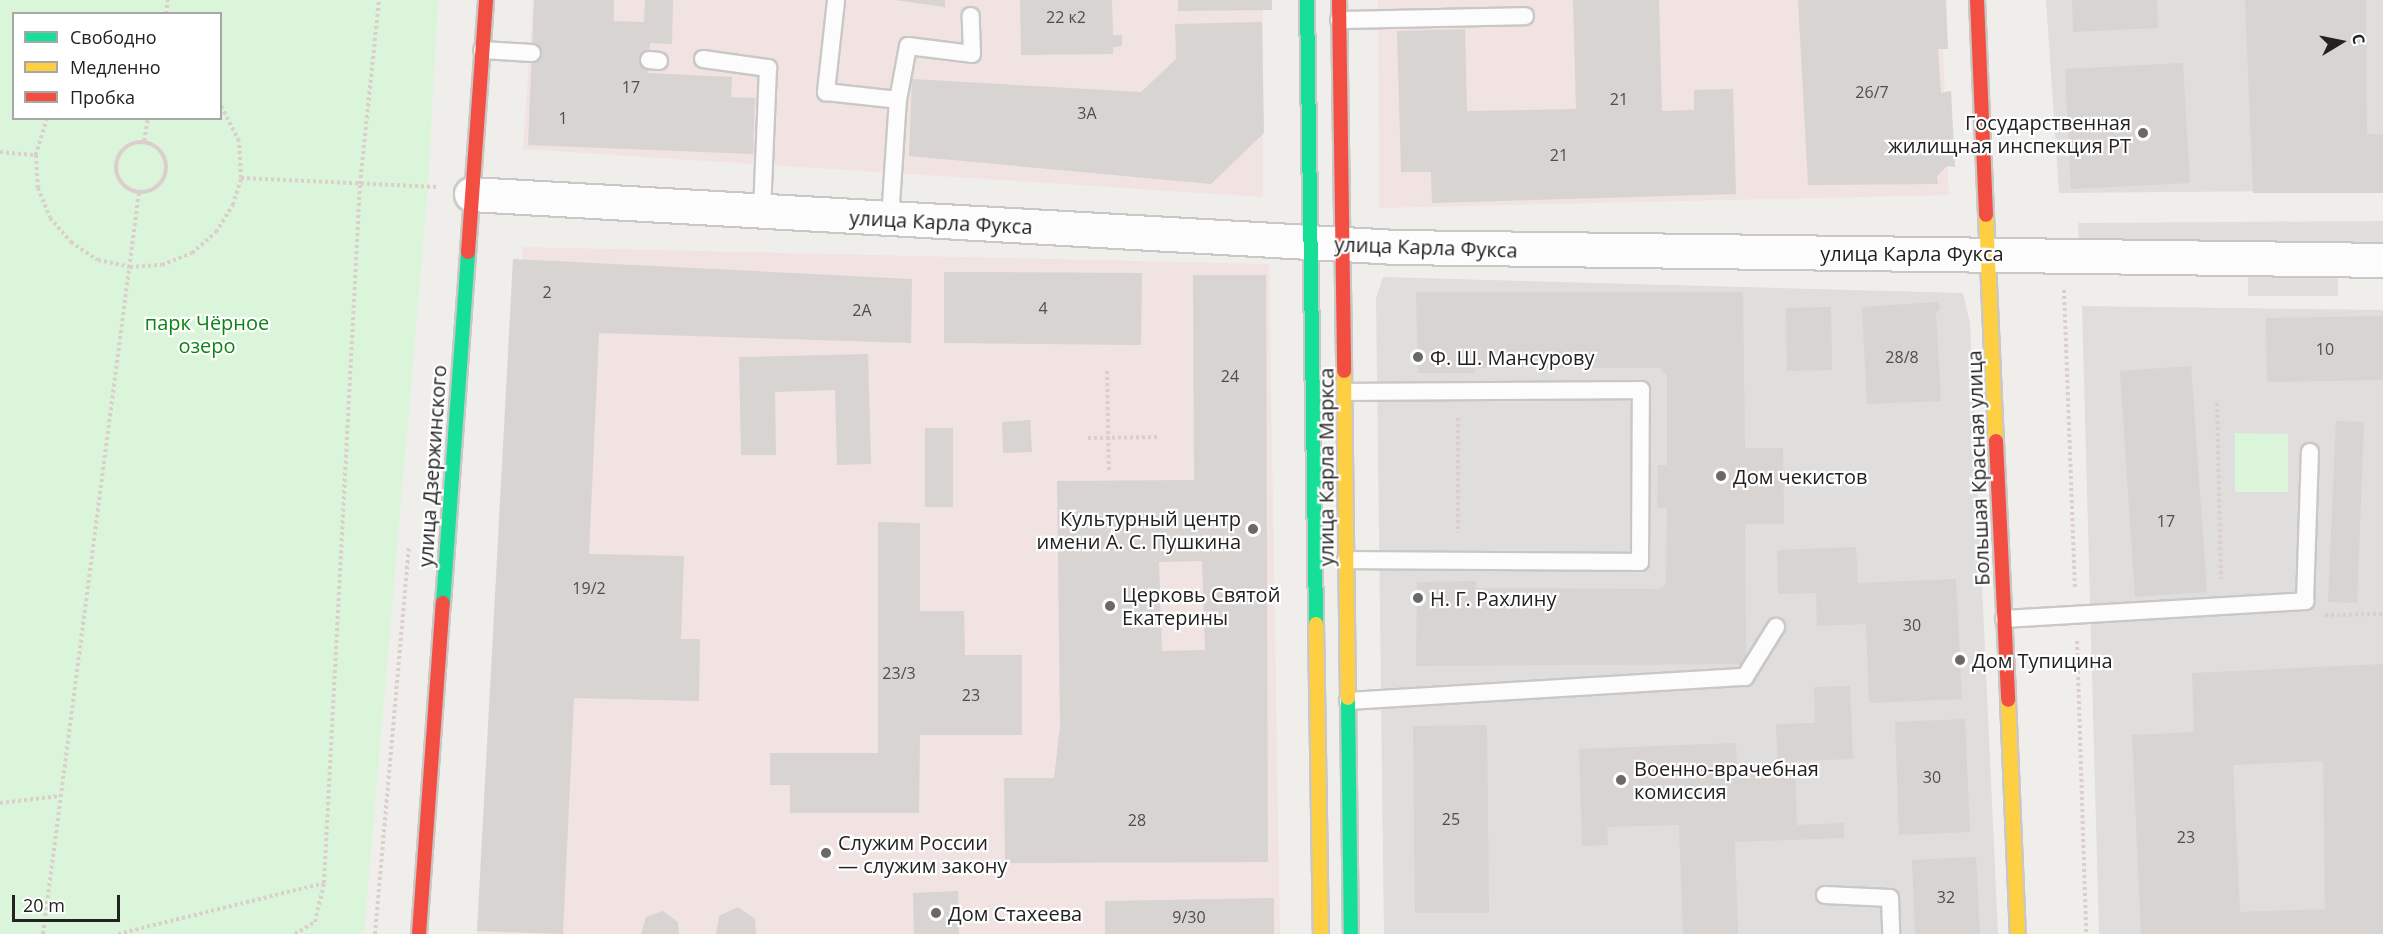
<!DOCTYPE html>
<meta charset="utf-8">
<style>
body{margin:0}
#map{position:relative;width:2383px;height:934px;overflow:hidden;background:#f0eeeb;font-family:"Open Sans",sans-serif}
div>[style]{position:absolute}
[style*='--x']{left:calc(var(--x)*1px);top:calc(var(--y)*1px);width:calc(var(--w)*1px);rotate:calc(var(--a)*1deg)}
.residential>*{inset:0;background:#dfdedc}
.commercial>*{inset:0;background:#f1e3e1}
.park>*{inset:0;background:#daf5da}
.parking>*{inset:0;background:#e0dfde}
.building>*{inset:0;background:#d7d4d2}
.path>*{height:4px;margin-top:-2px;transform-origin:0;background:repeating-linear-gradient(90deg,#dccecd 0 3px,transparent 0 6px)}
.path>.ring{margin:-2px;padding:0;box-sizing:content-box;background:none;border:4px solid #dccecd;border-radius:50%}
.roads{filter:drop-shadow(2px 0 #c9c8c7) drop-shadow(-2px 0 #c9c8c7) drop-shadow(0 2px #c9c8c7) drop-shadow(0 -2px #c9c8c7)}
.lane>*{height:16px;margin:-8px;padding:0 8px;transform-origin:8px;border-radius:8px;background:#fdfcfc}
.street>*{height:33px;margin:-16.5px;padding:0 16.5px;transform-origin:16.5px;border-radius:16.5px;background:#fdfcfc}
.fast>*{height:14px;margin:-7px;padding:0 7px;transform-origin:7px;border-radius:7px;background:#16e098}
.slow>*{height:14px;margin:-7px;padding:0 7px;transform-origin:7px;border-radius:7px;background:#ffcf43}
.jam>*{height:14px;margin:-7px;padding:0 7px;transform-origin:7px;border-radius:7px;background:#f24e42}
.dots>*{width:16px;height:16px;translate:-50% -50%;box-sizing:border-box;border:3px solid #fff;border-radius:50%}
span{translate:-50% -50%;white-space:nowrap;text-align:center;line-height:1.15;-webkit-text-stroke:4.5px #fff;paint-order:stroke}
.number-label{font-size:16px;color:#4f4e4e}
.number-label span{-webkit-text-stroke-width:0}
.poi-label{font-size:20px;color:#222}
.right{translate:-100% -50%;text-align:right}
.left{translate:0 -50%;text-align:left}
.street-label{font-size:20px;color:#222}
.park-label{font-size:20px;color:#0c8416}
.legend{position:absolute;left:12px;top:12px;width:210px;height:108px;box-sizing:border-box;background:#fff;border:2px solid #a7a7a7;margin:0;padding:8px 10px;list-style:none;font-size:18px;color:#222}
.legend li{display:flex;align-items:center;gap:12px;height:30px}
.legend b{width:30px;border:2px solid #a7a7a7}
.north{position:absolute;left:2311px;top:12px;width:60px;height:60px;-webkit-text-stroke:4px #fff;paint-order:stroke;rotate:80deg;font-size:16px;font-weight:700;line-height:24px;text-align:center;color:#222}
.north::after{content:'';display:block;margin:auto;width:21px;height:27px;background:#222;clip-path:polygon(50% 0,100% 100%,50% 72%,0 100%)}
.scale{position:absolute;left:12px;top:895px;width:108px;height:27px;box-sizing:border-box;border:3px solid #222;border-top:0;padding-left:8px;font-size:18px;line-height:21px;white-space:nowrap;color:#222;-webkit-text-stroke:4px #fff;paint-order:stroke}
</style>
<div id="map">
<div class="residential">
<div style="clip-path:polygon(2046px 0,2383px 0,2383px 190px,2059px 193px)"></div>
<div style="clip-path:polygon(1383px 277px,1963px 293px,1970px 323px,1998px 934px,1384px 934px,1376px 298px)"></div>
<div style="clip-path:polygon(2082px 306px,2383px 310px,2383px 934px,2099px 934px)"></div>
</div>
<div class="commercial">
<div style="clip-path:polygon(533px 0,1263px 0,1263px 197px,523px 149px)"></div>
<div style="clip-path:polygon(1378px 0,1941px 0,1949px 195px,1379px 208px)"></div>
<div style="clip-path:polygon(523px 247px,1269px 264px,1280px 934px,477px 934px)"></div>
</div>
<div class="park">
<div style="clip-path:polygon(evenodd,0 0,438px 0,428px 187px,364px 934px,0 934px,0 0,14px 14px,220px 14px,220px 118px,14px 118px,14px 14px)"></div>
<div style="clip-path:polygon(2235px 433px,2288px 434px,2288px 492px,2235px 492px)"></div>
</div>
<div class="parking">
<div style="clip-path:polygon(2383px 221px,2383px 250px,2079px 245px,2078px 223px)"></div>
<div style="clip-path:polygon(2248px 263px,2338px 265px,2338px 296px,2248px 296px)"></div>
</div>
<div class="building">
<div style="clip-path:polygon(534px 0,614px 0,614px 21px,644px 22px,645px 0,673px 0,672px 44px,650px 43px,648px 73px,732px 77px,731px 97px,755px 98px,753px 154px,528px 145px)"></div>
<div style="clip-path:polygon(895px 0,945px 0,945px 7px)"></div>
<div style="clip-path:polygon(1020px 0,1112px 0,1113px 35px,1122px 35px,1122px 46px,1113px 47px,1113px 54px,1021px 55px)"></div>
<div style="clip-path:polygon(1178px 0,1272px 0,1272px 10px,1178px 11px)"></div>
<div style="clip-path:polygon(1573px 0,1659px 0,1662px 111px,1694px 110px,1694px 90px,1733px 89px,1736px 194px,1432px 203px,1431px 172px,1401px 172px,1397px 31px,1465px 29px,1467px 111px,1576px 109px)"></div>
<div style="clip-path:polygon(1798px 0,1946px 0,1948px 49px,1938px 49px,1941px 93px,1951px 91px,1955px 167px,1947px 166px,1937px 176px,1938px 184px,1808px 185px)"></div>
<div style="clip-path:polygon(2072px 0,2157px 0,2158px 28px,2073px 32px)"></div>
<div style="clip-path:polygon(2245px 0,2366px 0,2367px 134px,2383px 134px,2383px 193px,2253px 193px)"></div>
<div style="clip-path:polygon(1262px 22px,1264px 133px,1211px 184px,909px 156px,912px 79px,1141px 92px,1176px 59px,1175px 24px)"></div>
<div style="clip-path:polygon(2183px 63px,2190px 183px,2071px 189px,2065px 69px)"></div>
<div style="clip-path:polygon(513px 259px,912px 279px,911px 343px,599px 333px,589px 554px,684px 556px,681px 639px,700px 639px,699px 701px,574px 698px,563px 934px,477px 931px)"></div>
<div style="clip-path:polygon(944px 272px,1142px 273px,1141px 345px,944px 343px)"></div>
<div style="clip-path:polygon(evenodd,1193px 275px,1266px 275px,1268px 862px,1005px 863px,1004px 778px,1054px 778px,1060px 726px,1057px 481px,1194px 480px,1193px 275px,1202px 561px,1205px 650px,1162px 651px,1159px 562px,1202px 561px)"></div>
<div style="clip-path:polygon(1416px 292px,1743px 292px,1745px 448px,1783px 448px,1784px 524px,1745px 524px,1746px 664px,1416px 666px,1417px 582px,1476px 581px,1476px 588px,1659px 589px,1666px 584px,1667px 508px,1657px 508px,1658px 465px,1667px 465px,1667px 376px,1660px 368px,1475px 368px,1475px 373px,1418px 373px)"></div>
<div style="clip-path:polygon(1937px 302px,1941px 307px,1936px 313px,1941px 401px,1867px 404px,1862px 307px)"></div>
<div style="clip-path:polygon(1831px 307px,1832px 370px,1787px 371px,1786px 308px)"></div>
<div style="clip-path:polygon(2383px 316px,2383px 380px,2267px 382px,2266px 318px)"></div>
<div style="clip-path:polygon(868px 354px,871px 464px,837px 465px,835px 390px,775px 392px,776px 455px,741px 455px,739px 357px)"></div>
<div style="clip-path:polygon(2191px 366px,2207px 592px,2135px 597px,2120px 371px)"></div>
<div style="clip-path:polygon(1030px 420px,1032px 452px,1003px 453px,1002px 422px)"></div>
<div style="clip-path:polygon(2336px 421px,2364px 422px,2357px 603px,2328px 602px)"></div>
<div style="clip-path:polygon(925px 428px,953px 428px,953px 507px,925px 507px)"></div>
<div style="clip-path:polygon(878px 522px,920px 523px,920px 611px,964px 611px,965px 655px,1022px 655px,1022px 735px,920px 735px,919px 813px,790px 813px,790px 785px,770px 785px,770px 753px,878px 753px)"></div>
<div style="clip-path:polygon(1856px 547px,1858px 583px,1956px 579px,1962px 699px,1869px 703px,1866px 624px,1817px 626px,1816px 593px,1778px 594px,1777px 550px)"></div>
<div style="clip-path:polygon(evenodd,2383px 664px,2383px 934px,2141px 934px,2132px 735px,2194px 732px,2192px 673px,2383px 664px,2323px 761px,2325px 909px,2240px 912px,2233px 765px,2323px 761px)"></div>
<div style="clip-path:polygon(1850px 686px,1853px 759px,1795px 761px,1797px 825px,1844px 823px,1844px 838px,1735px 842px,1738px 934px,1683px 934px,1679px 825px,1607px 827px,1608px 845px,1582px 846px,1579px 749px,1736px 743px,1737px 772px,1778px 771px,1776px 724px,1815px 723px,1814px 687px)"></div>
<div style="clip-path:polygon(1965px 719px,1970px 832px,1899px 835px,1895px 722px)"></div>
<div style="clip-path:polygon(1487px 725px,1489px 913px,1415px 913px,1413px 726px)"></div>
<div style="clip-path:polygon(1976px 857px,1980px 934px,1915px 934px,1912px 860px)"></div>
<div style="clip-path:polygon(958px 891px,959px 934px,914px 934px,913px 893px)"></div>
<div style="clip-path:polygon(1274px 898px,1274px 934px,1105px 934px,1105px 901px)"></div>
<div style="clip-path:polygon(738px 907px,755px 919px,756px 934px,716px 934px,719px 916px)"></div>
<div style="clip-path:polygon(663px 911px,678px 922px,679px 934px,641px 934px,646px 917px)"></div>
</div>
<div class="path">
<div style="--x:166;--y:14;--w:14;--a:-82"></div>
<div style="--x:47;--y:118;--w:39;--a:107"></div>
<div style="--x:36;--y:155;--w:33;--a:87"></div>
<div style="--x:38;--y:188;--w:32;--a:68"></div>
<div style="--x:50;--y:218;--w:32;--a:49"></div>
<div style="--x:71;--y:242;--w:32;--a:34"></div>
<div style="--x:98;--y:260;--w:33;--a:12"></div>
<div style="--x:130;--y:267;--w:32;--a:-4"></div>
<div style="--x:162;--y:265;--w:32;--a:-22"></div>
<div style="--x:192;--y:253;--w:32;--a:-41"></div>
<div style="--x:216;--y:232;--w:32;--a:-58"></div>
<div style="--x:233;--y:205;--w:28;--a:-73"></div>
<div style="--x:241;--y:178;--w:37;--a:-93"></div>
<div style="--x:239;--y:141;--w:42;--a:-117.2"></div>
<div style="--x:144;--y:141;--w:23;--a:-80"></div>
<div class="ring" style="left:116px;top:142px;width:46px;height:46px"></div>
<div style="--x:0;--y:152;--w:36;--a:5"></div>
<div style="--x:241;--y:178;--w:197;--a:2.6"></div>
<div style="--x:2064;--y:290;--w:298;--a:87.9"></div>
<div style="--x:1107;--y:371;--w:100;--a:88.9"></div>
<div style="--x:2217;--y:403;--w:176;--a:88.7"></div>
<div style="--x:1458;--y:418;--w:115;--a:90"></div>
<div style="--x:1088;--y:438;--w:71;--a:-0.8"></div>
<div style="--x:2325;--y:615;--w:58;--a:-1"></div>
<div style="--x:2077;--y:641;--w:293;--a:88.2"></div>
<div style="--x:0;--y:803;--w:60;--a:-6.7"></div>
<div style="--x:43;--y:934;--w:748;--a:-82.63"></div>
<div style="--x:118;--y:934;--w:212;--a:-13.9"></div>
<div style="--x:295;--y:934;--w:23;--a:-31"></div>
<div style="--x:315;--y:922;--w:40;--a:-77"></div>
<div style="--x:324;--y:883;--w:700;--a:-87.05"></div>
<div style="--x:360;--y:184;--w:185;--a:-84.1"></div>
<div style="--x:375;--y:934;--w:390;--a:-85"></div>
</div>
<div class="roads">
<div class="lane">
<div style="--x:836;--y:1;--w:92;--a:96.3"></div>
<div style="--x:826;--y:92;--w:72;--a:6.3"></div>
<div style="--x:1339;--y:20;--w:186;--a:-1.2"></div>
<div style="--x:482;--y:50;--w:50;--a:3.4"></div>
<div style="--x:703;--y:59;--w:66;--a:7.9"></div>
<div style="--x:768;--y:68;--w:143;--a:92.4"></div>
<div style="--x:649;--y:60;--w:10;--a:6"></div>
<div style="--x:890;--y:219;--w:119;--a:-86.2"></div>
<div style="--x:898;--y:100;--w:55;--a:-79.5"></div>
<div style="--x:908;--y:46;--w:64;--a:7.1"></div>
<div style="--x:972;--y:54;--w:38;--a:-92"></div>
<div style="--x:1346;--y:560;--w:294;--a:0.4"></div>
<div style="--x:1640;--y:562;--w:172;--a:-89.7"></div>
<div style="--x:1641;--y:390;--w:295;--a:179.6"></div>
<div style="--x:2004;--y:619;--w:302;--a:-3.4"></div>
<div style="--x:2305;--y:601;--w:149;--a:-88.1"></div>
<div style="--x:1348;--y:701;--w:398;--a:-3.5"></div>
<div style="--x:1745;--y:677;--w:59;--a:-58.2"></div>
<div style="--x:1825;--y:895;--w:65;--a:2.6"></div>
<div style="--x:1890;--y:898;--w:36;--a:88"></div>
</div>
<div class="street">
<div style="--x:471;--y:194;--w:926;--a:3.28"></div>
<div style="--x:1395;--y:247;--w:988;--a:0.75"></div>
</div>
<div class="fast">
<div style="--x:1307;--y:0;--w:624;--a:89.17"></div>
<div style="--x:443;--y:603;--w:352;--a:-85.9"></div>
<div style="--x:1348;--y:698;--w:236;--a:89.3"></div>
</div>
<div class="slow">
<div style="--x:1986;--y:215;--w:226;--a:87.5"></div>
<div style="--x:1344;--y:371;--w:327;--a:89.3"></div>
<div style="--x:1316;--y:624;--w:310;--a:89.1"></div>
<div style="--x:2008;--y:700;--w:234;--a:87.6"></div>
</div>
<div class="jam">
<div style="--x:1339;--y:0;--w:371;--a:89.2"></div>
<div style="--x:1977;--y:0;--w:215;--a:87.6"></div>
<div style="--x:468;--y:252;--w:253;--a:-85.9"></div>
<div style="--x:1996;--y:441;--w:259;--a:87.3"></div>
<div style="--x:419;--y:934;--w:332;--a:-85.9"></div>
</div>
</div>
<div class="dots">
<div style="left:2143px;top:133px;background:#6a6968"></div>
<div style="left:1418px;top:357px;background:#6a6968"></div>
<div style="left:1721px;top:476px;background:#6a6968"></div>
<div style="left:1253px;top:529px;background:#6a6968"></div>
<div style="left:1418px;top:598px;background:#6a6968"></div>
<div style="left:1110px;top:606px;background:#6a6968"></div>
<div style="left:1960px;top:660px;background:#6a6968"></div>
<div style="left:1621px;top:780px;background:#6a6968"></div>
<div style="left:826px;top:853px;background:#6a6968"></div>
<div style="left:936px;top:913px;background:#6a6968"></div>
</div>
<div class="number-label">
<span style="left:1066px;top:17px">22 к2</span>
<span style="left:631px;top:87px">17</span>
<span style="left:1872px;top:92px">26/7</span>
<span style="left:1619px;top:99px">21</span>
<span style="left:1087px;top:113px">3А</span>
<span style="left:563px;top:118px">1</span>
<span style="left:1559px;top:155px">21</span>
<span style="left:547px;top:292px">2</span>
<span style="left:1043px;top:308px">4</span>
<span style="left:862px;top:310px">2А</span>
<span style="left:2325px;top:349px">10</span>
<span style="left:1902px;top:357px">28/8</span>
<span style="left:1230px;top:376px">24</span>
<span style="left:2166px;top:521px">17</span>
<span style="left:589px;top:588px">19/2</span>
<span style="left:1912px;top:625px">30</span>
<span style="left:899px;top:673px">23/3</span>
<span style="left:971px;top:695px">23</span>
<span style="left:1932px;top:777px">30</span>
<span style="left:1451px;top:819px">25</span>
<span style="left:1137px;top:820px">28</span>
<span style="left:2186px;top:837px">23</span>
<span style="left:1946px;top:897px">32</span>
<span style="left:1189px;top:917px">9/30</span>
</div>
<div class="poi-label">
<span class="right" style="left:2131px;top:134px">Государственная<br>жилищная инспекция РТ</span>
<span class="left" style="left:1430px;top:357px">Ф. Ш. Мансурову</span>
<span class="left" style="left:1733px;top:476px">Дом чекистов</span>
<span class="right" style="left:1241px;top:530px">Культурный центр<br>имени А. С. Пушкина</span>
<span class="left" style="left:1122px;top:606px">Церковь Святой<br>Екатерины</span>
<span class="left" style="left:1430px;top:598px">Н. Г. Рахлину</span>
<span class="left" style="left:1972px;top:660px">Дом Тупицина</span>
<span class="left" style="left:1634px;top:780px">Военно-врачебная<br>комиссия</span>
<span class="left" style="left:838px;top:854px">Служим России<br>— служим закону</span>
<span class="left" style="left:948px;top:913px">Дом Стахеева</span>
</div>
<div class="street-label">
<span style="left:941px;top:222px;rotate:3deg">улица Карла Фукса</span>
<span style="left:1426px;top:247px;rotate:2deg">улица Карла Фукса</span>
<span style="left:1912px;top:253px">улица Карла Фукса</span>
<span style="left:432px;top:466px;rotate:-86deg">улица Дзержинского</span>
<span style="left:1326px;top:467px;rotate:-90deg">улица Карла Маркса</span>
<span style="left:1978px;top:468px;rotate:-92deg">Большая Красная улица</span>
</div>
<div class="park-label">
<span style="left:207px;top:334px">парк Чёрное<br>озеро</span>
</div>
<ul class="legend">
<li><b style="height:8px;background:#16e098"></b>Свободно</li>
<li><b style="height:8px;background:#ffcf43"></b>Медленно</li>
<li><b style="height:8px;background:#f24e42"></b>Пробка</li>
</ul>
<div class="north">С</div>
<div class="scale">20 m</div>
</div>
